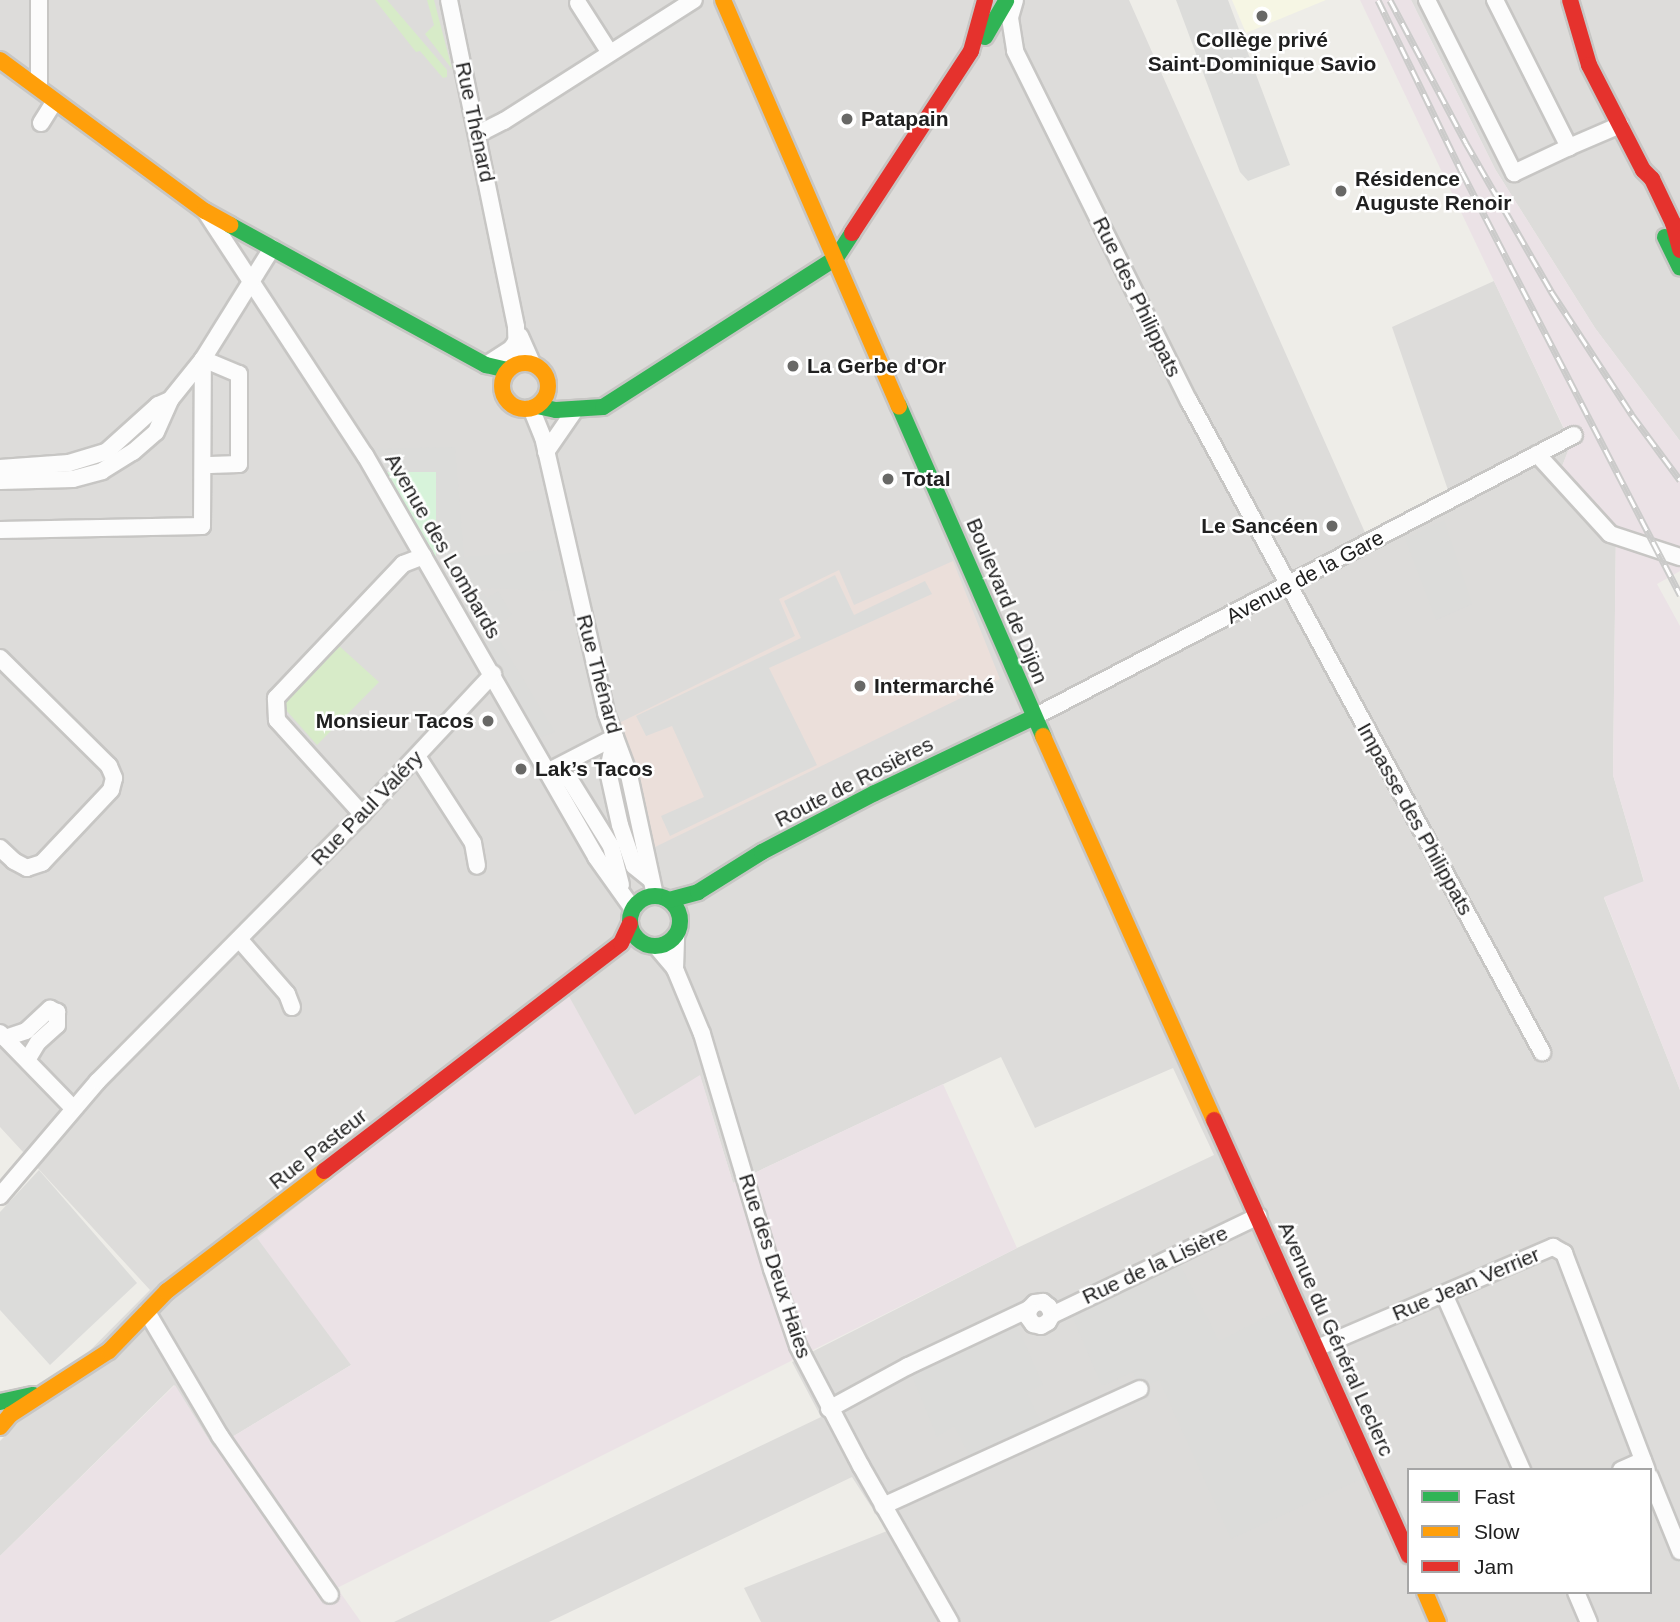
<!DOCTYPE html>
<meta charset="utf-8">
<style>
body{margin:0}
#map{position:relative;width:1680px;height:1622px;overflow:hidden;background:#eeede8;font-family:Arial,sans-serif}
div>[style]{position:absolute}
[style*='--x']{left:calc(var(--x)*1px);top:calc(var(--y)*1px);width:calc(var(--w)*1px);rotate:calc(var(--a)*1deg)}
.residential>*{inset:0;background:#dddcda}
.commercial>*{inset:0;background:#ebdfda}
.industrial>*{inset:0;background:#ebe2e6}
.education>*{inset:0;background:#f6f6e4}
.religious>*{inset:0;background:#dcdcda}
.grass>*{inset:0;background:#d7ebc8}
.park>*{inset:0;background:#d7f3da}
.roads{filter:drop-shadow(2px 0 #c7c6c4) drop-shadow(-2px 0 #c7c6c4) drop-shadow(0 2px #c7c6c4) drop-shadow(0 -2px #c7c6c4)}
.street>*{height:16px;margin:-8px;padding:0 8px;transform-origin:8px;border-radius:8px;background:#fcfcfc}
.fast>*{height:16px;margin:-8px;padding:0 8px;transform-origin:8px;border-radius:8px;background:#30b455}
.fast>.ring{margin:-8px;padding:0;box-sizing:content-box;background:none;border:16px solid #30b455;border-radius:50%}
.slow>*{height:16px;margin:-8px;padding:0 8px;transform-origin:8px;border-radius:8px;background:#ff9f0a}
.slow>.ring{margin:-8px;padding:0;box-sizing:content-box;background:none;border:16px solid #ff9f0a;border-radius:50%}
.jam>*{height:16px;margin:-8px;padding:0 8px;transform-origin:8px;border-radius:8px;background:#e5322d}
.rail>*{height:7px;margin-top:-3.5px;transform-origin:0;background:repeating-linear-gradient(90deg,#fff 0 13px,#cbcbca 0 26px);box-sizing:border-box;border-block:2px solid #cbcbca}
.dots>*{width:19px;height:19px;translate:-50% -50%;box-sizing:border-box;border:4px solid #fff;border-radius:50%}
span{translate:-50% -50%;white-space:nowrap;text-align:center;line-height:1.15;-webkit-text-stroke:5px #fff;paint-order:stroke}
.poi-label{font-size:21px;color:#202020;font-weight:700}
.left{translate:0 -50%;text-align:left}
.right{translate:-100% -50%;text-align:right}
.street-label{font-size:21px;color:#202020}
.legend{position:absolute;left:1407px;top:1468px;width:245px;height:126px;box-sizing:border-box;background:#fff;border:2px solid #a6a6a6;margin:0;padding:9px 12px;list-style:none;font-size:21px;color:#202020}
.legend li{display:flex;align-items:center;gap:14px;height:35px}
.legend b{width:35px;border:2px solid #a6a6a6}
</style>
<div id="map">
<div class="residential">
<div style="clip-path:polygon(evenodd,0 0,974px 0,986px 27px,1004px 0,1129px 0,1367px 537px,1450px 496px,1392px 327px,1494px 281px,1571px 444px,1561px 469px,1616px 527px,1613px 775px,1644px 882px,1604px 898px,1680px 1090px,1680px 1622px,761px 1622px,744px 1588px,887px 1531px,852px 1477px,549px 1622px,394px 1622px,821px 1417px,792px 1362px,1017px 1248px,1214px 1155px,1173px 1068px,1035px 1128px,1001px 1057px,733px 1183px,700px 1076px,635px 1115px,351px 1365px,214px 1448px,174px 1385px,0 1556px,0 1441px,150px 1290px,0 1127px,0 0,1409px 1470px,1650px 1470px,1650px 1592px,1409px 1592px,1409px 1470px)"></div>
<div style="clip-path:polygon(1411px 0,1680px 0,1680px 441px,1595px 328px,1495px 169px)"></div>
</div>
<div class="commercial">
<div style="clip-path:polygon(953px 561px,1000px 679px,653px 848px,619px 723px,795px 636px,779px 599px,839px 570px,854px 605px)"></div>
</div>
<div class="industrial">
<div style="clip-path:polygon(1360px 0,1411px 0,1495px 169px,1595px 328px,1680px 441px,1680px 571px,1657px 584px,1680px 626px,1680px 1090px,1604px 897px,1644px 881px,1613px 775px,1616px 527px,1561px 469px,1571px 443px)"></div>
<div style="clip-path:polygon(566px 991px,635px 1115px,700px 1075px,733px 1183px,943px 1084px,1017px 1248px,337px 1588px,361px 1622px,0 1622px,0 1556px,175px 1385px,214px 1448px,351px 1365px,257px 1238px)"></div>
</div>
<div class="education">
<div style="clip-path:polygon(1232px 0,1326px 0,1246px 33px)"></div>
</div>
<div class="religious">
<div style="clip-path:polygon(1176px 0,1228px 0,1290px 165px,1248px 181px,1240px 172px)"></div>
<div style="clip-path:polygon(455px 447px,464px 557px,555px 549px,566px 591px,448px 587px,443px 578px,436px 472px,385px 472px,372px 449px)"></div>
<div style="clip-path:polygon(1444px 520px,1472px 604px,1436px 620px,1405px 539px)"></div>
<div style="clip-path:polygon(835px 575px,854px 615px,925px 581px,932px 594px,769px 668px,817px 765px,670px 836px,661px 816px,704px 797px,672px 726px,646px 736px,636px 716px,801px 638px,784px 601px)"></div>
<div style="clip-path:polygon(498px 591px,512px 615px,493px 629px,555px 732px,534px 739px,461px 607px,483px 593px,487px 598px)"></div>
<div style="clip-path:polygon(39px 1170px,137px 1283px,50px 1365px,0 1310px,0 1212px)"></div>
<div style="clip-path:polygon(1175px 1254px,1219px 1341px,1286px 1307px,1361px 1479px,1231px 1539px,1159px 1380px,1140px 1389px,1133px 1372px,1102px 1386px,1068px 1307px)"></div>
<div style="clip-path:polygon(1013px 1316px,1043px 1385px,1027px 1393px,1042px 1424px,970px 1457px,954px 1426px,937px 1437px,908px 1366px)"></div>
</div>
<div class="grass">
<div style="clip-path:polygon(375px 0,387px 0,447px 70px,447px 77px,443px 78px,420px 51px,416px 52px)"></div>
<div style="clip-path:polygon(427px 0,434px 0,452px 69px,425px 34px,434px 25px)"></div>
<div style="clip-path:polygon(337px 644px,379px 682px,317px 745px,285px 709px,285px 698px)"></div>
</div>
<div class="park">
<div style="clip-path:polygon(385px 472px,436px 472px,436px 557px)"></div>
</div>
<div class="roads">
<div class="street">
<div style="--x:449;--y:0;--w:334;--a:78.4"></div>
<div style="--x:516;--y:327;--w:36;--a:88"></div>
<div style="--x:1015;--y:0;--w:19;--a:106"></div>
<div style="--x:1010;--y:18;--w:33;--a:81"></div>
<div style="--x:1015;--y:51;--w:391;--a:63.6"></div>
<div style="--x:1189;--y:401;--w:741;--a:61.53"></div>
<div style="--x:1427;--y:0;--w:194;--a:63.3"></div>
<div style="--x:1514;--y:173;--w:61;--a:-25.3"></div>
<div style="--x:1495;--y:0;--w:165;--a:63.3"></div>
<div style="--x:1569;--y:147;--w:56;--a:-23.3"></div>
<div style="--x:578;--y:3;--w:59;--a:57.4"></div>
<div style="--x:39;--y:88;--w:88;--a:-90"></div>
<div style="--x:41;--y:123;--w:26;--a:-58"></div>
<div style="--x:478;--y:134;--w:29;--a:-27"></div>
<div style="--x:504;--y:121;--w:225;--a:-32.5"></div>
<div style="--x:207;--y:214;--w:288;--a:56.8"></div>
<div style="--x:365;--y:455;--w:464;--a:60.1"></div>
<div style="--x:596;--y:857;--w:64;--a:54.6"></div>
<div style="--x:520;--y:336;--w:30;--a:66"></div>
<div style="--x:486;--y:365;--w:30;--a:-33"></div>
<div style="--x:511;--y:349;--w:11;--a:-56"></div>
<div style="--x:531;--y:408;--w:31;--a:68"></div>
<div style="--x:543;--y:437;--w:283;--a:77.1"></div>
<div style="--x:606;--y:713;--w:66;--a:69.6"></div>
<div style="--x:629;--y:775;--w:123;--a:77.8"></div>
<div style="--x:546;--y:452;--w:51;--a:-55.4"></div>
<div style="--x:1537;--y:454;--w:108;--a:47.6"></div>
<div style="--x:1610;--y:534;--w:74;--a:18.2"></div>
<div style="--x:0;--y:468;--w:69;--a:-4.1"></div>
<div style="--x:69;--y:463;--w:39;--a:-17"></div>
<div style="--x:106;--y:452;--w:70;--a:-42.1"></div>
<div style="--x:158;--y:405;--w:13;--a:-23"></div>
<div style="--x:0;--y:481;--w:73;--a:-1.6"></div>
<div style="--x:73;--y:479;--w:30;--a:-15"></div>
<div style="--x:102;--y:471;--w:36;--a:-32"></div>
<div style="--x:133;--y:452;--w:30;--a:-41"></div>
<div style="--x:156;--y:432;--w:35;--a:-66"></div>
<div style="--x:170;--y:400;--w:53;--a:-51.2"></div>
<div style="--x:203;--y:359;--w:131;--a:-58.1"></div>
<div style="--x:0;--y:530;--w:202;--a:-1.1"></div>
<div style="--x:202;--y:526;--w:167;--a:-89.7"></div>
<div style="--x:203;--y:359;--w:39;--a:23"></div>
<div style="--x:239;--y:374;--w:90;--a:90"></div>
<div style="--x:239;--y:464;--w:36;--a:178"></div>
<div style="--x:0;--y:658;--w:153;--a:44.7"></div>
<div style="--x:109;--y:766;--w:13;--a:67"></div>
<div style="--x:114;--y:778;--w:12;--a:104"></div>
<div style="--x:111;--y:790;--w:100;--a:133.4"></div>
<div style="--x:42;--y:863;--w:16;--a:162"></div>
<div style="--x:27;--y:868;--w:15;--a:-152"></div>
<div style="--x:14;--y:861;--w:19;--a:-137"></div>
<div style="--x:1034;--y:717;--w:609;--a:-27.57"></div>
<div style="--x:615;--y:737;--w:35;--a:102"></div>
<div style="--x:608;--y:771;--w:55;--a:77.5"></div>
<div style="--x:620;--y:825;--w:43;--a:71.1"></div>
<div style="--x:634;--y:866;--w:22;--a:39"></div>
<div style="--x:417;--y:756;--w:103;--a:57.2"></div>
<div style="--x:473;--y:843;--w:23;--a:80"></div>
<div style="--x:549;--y:771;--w:23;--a:23"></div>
<div style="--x:570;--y:780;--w:78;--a:58.2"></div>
<div style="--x:611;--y:846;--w:40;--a:75.6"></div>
<div style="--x:549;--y:771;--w:74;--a:-27.3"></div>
<div style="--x:362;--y:814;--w:127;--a:-132.1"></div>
<div style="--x:277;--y:720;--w:22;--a:-93"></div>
<div style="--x:276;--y:698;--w:185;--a:-46.5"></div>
<div style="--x:403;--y:564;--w:22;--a:-21"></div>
<div style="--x:239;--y:939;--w:73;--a:48.9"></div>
<div style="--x:287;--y:994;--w:14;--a:69"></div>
<div style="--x:656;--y:946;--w:30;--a:50"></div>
<div style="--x:675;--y:969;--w:70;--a:67.4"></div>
<div style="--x:702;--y:1034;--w:245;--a:73.4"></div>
<div style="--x:772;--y:1269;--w:81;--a:71.3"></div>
<div style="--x:798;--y:1346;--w:136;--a:62.3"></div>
<div style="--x:861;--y:1466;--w:180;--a:60.3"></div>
<div style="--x:675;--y:969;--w:34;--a:-88"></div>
<div style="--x:0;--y:1033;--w:105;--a:45.8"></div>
<div style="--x:5;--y:1038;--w:22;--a:-18"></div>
<div style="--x:26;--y:1031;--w:33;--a:-43"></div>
<div style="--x:50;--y:1009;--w:8;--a:23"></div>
<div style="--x:57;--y:1012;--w:13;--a:90"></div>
<div style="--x:57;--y:1025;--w:25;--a:138"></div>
<div style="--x:38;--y:1042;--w:21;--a:121"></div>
<div style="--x:0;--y:1196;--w:151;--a:-49.6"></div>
<div style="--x:98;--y:1081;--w:375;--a:-45.3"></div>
<div style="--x:362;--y:814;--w:192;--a:-46.9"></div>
<div style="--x:1444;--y:1294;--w:193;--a:66.1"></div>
<div style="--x:147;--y:1312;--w:144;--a:59.5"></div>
<div style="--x:220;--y:1436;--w:193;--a:55.3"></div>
<div style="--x:1052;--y:1315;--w:9;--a:-111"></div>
<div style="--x:1049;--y:1307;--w:8;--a:-140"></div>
<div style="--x:1043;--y:1302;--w:8;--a:173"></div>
<div style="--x:1035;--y:1303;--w:8;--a:135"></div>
<div style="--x:1029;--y:1309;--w:8;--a:97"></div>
<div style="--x:1028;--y:1317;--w:9;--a:54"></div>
<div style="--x:1033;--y:1324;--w:8;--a:14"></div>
<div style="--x:1041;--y:1326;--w:8;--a:-30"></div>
<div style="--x:1048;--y:1322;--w:8;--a:-60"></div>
<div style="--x:1052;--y:1315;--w:229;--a:-25.6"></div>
<div style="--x:1317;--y:1348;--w:257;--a:-23.2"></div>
<div style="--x:1553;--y:1247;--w:13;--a:29"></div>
<div style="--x:1564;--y:1253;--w:232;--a:69.1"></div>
<div style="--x:829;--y:1409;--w:90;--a:-28.6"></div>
<div style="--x:908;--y:1366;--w:134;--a:-25.2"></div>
<div style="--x:1621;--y:1470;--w:24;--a:-24"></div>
<div style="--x:1650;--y:1477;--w:80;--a:67.9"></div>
<div style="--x:883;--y:1506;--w:282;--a:-24.5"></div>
<div style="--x:1576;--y:1592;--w:33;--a:67"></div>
</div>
<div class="fast">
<div style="--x:985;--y:37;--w:42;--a:-59.7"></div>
<div style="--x:230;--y:225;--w:292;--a:28.7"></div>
<div style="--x:486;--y:365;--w:22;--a:13"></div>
<div style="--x:1665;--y:237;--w:34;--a:64"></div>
<div style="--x:537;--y:406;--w:19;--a:12"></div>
<div style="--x:556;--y:410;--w:47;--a:-3.7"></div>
<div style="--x:603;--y:407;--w:277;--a:-32.6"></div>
<div style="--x:836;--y:258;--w:30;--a:-57"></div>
<div style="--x:899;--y:406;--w:360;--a:66.4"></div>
<div class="ring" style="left:630px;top:896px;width:34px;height:34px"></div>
<div style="--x:669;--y:900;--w:30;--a:-15"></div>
<div style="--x:698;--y:892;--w:75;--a:-32"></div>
<div style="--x:762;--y:852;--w:127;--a:-27.6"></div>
<div style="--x:875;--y:793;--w:176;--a:-25.5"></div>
<div style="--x:0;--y:1402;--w:34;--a:-12"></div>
</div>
<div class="slow">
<div style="--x:723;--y:0;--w:443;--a:66.6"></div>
<div style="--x:0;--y:60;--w:255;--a:36.4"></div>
<div style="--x:205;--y:211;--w:29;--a:29"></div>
<div class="ring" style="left:502px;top:363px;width:30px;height:30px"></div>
<div style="--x:1043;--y:736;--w:420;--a:66"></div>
<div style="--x:0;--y:1427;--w:16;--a:-50"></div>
<div style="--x:10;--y:1415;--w:118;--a:-32.9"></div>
<div style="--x:109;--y:1351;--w:83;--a:-46"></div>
<div style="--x:167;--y:1291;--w:198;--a:-37.4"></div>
<div style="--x:1425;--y:1592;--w:33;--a:67"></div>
</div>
<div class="jam">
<div style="--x:1570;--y:0;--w:68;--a:73.7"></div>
<div style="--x:1589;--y:65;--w:118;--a:62.8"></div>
<div style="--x:1643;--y:170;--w:13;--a:45"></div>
<div style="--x:1652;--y:179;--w:49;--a:64.5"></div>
<div style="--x:1673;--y:223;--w:28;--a:75"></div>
<div style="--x:852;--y:233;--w:217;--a:-56.8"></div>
<div style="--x:971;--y:51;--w:53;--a:-74.6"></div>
<div style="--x:1214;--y:1120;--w:477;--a:65.9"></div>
<div style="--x:324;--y:1171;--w:374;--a:-37.5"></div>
<div style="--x:621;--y:943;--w:21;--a:-65"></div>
</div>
</div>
<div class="rail">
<div style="--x:1378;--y:0;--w:191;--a:64"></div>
<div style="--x:1462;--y:172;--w:476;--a:62.7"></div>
<div style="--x:1390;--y:0;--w:162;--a:62"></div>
<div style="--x:1466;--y:143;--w:171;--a:60.1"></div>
<div style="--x:1551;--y:291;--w:148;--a:56.8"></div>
<div style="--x:1632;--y:415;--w:81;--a:53.6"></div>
</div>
<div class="dots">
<div style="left:1262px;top:16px;background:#686866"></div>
<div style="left:847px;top:119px;background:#686866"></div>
<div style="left:1341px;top:191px;background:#686866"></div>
<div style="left:793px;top:366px;background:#686866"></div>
<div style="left:888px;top:479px;background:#686866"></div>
<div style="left:1332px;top:526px;background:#686866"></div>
<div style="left:860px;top:686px;background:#686866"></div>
<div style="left:488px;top:721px;background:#686866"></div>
<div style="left:521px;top:769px;background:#686866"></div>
</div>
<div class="poi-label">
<span style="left:1262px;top:52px">Collège privé<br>Saint-Dominique Savio</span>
<span class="left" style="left:861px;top:119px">Patapain</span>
<span class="left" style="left:1355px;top:191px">Résidence<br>Auguste Renoir</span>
<span class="left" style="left:807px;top:366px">La Gerbe d'Or</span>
<span class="left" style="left:902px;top:479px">Total</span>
<span class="right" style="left:1318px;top:526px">Le Sancéen</span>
<span class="left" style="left:874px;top:686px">Intermarché</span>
<span class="right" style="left:474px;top:721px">Monsieur Tacos</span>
<span class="left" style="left:535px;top:769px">Lak’s Tacos</span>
</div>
<div class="street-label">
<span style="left:475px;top:122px;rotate:78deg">Rue Thénard</span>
<span style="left:1137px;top:297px;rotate:64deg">Rue des Philippats</span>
<span style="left:443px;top:546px;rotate:60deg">Avenue des Lombards</span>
<span style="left:1305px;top:577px;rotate:-28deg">Avenue de la Gare</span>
<span style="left:1007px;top:601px;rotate:67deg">Boulevard de Dijon</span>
<span style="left:599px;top:674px;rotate:75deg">Rue Thénard</span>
<span style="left:854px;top:782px;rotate:-27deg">Route de Rosières</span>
<span style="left:367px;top:808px;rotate:-46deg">Rue Paul Valéry</span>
<span style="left:1415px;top:819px;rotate:61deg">Impasse des Philippats</span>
<span style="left:318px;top:1149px;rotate:-38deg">Rue Pasteur</span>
<span style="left:1155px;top:1265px;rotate:-25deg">Rue de la Lisière</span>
<span style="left:775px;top:1266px;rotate:72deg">Rue des Deux Haies</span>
<span style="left:1466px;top:1284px;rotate:-23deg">Rue Jean Verrier</span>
<span style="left:1336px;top:1339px;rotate:66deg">Avenue du Général Leclerc</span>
</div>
<ul class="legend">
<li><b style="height:9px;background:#30b455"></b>Fast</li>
<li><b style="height:9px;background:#ff9f0a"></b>Slow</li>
<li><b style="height:9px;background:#e5322d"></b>Jam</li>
</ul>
</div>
